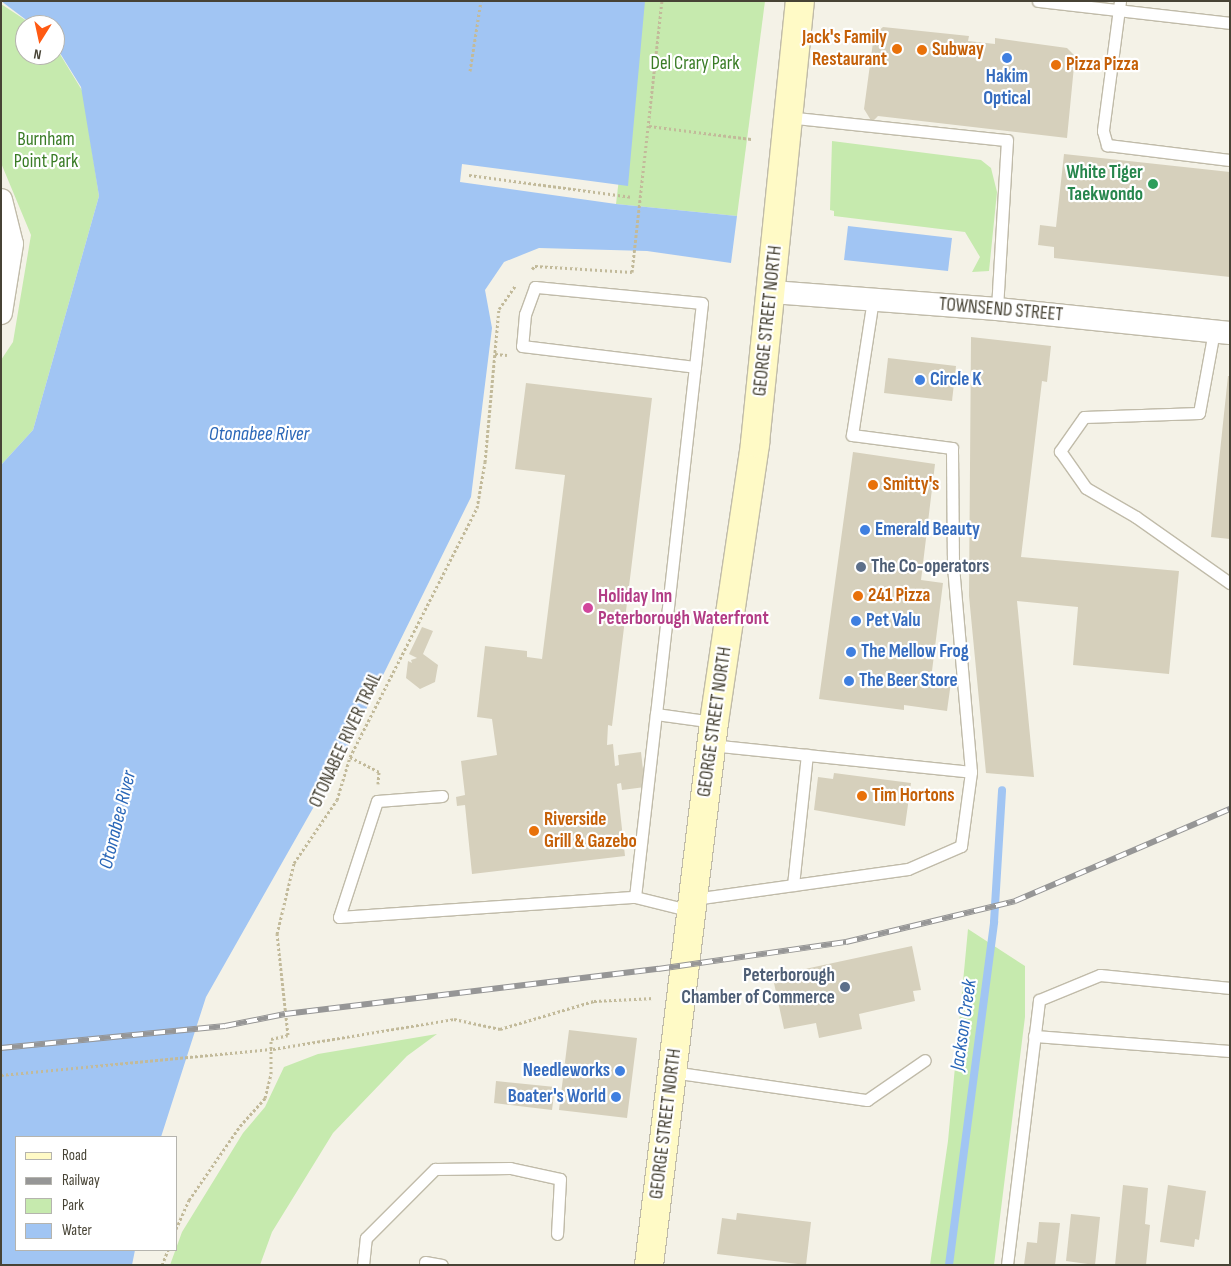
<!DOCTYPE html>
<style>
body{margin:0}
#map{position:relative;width:1231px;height:1266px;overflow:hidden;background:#f4f2e7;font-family:"Sofia Sans Condensed",sans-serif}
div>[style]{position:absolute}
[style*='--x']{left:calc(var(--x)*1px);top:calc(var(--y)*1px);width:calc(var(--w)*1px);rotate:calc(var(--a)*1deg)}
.green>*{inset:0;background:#c6eaae}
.water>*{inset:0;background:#a1c5f3}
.stream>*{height:8px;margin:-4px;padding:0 4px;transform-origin:4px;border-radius:4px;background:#a1c5f3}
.building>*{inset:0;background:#d6d0bc}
.path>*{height:3px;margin-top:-1.5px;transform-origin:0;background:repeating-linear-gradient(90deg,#c2ba9a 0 2.5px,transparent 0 5px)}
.roads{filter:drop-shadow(1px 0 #c0bba9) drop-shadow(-1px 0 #c0bba9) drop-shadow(0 1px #c0bba9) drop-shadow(0 -1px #c0bba9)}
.service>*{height:11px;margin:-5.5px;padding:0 5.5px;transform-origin:5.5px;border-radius:5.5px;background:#fff}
.minor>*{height:22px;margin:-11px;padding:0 11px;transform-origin:11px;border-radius:11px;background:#fff}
.secondary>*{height:28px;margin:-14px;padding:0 14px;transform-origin:14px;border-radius:14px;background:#fffac6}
.rail>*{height:5.5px;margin-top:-2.75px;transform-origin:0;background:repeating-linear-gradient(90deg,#fff 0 11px,#969696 0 22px);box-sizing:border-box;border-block:1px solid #969696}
.dots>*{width:14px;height:14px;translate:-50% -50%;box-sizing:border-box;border:2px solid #fff;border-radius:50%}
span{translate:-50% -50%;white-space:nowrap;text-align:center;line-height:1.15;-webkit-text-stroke:4.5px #fff;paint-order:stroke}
.food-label{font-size:19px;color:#c56008;font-weight:700}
.right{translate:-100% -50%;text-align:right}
.left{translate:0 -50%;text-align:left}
.park-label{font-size:19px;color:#3a7c26}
.shop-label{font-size:19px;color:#366cbe;font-weight:700}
.leisure-label{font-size:19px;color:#27864d;font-weight:700}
.street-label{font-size:19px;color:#474335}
.service-label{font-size:19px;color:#4e5e75;font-weight:700}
.hotel-label{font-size:19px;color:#b23c85;font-weight:700}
.water-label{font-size:20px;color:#2a67b8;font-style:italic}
.frame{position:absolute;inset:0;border:2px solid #474335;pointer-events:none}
.legend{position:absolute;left:15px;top:1136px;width:162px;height:115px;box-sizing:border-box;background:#fff;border:1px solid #b5b4ae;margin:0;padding:6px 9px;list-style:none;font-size:15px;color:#474335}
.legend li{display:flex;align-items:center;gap:10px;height:25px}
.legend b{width:25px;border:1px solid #b5b4ae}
.north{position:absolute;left:15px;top:15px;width:50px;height:50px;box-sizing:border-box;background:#fff;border:1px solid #b5b4ae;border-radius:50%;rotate:190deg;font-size:14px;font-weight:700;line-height:20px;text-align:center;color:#474335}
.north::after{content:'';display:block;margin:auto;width:18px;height:22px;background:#ff5a13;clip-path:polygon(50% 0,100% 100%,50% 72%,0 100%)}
</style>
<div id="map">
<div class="green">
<div style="clip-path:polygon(640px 1px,765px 1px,737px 216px,616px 204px)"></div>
<div style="clip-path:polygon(1px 4px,33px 25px,25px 25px,25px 55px,55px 55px,55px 46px,83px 92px,99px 196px,33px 430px,1px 465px,1px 360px,13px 342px,31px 235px,1px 163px)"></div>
<div style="clip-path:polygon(832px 141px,981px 160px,991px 168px,997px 192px,989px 271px,972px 272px,980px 257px,965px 232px,834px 216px,834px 211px,830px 210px)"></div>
<div style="clip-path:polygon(968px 929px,1025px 966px,1025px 1017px,994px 1265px,930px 1265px,948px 1141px)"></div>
<div style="clip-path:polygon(437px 1034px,407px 1056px,333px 1133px,272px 1232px,260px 1265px,170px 1265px,182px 1232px,243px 1133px,265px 1107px,284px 1067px,318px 1054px)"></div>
</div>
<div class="water">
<div style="clip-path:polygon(1px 1px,645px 1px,628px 186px,462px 164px,460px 182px,616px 204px,737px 216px,731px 263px,647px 251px,539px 248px,504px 262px,485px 290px,492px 328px,471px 497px,346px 750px,206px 997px,161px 1137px,16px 1137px,16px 1250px,135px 1250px,132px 1265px,1px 1265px,1px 465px,33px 430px,99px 196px,81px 87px,55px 45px,55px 25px,33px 25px)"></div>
<div style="clip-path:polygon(848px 226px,952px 238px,948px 271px,844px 260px)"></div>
</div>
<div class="stream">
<div style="--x:949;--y:1265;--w:346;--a:-82.5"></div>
<div style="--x:994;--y:922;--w:132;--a:-86.5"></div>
</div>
<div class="building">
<div style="clip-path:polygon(883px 27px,969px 36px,968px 41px,995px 44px,995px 38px,1067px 48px,1075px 56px,1067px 138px,878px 116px,872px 122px,864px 109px,874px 35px)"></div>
<div style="clip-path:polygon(1064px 154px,1230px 172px,1230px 277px,1054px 258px,1054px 247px,1038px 245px,1040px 225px,1056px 227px)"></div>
<div style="clip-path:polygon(971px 337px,1051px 346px,1047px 382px,1042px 381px,1021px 557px,1179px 571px,1169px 674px,1073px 665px,1078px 607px,1017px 601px,1034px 777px,986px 773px,969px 596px)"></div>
<div style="clip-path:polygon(888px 358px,956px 366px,952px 401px,884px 393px)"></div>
<div style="clip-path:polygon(1228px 376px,1230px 376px,1230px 539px,1211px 537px)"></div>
<div style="clip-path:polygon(526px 383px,652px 398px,612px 726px,608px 725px,607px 745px,613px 744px,615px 766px,619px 765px,618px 755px,641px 752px,645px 787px,622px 790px,621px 783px,617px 784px,625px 856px,472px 874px,465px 805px,457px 806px,456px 797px,465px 795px,461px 761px,497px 755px,492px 719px,477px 717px,485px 646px,527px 651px,527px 657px,542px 659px,565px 475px,515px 469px)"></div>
<div style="clip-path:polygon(853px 452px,935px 464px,921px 580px,943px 583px,931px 679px,951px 682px,947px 711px,904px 705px,904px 710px,819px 699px)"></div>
<div style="clip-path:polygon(422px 627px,433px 631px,423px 654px,438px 665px,435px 682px,420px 689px,406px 678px,408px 661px,412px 663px,411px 660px,417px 658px,409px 654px)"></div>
<div style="clip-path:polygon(834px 773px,911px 783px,905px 826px,814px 810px,818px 777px,833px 779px)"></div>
<div style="clip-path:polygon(912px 946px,921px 990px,913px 991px,915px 1001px,859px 1014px,862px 1029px,819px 1038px,816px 1023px,784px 1029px,774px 983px,806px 976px,805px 969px)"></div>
<div style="clip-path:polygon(569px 1030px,637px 1038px,627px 1118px,559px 1110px)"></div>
<div style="clip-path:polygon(496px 1081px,555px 1087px,552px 1110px,494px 1103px)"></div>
<div style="clip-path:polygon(1123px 1185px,1148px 1188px,1145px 1224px,1150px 1225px,1146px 1265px,1115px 1265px)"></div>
<div style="clip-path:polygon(1168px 1185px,1206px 1191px,1199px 1240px,1195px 1239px,1194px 1247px,1160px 1242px)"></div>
<div style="clip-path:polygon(737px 1213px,811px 1222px,806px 1265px,717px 1254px,722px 1218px,736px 1220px)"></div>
<div style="clip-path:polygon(1071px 1214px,1100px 1217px,1095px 1265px,1066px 1261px)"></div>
<div style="clip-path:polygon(1039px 1222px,1060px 1223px,1055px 1265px,1024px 1265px,1027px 1242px,1037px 1243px)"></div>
</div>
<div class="path">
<div style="--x:470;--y:71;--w:71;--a:-81.1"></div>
<div style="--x:649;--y:126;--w:103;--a:7.3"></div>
<div style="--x:469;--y:175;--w:163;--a:7.7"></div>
<div style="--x:532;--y:269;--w:4;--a:-45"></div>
<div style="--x:535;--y:266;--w:97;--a:3.5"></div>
<div style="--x:632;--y:272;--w:273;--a:-83.7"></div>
<div style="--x:495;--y:354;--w:12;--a:5"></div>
<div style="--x:350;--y:757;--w:33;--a:27"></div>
<div style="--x:379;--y:772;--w:12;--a:95"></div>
<div style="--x:1;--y:1075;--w:273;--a:-5.5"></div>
<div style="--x:273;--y:1049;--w:183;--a:-9.4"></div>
<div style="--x:454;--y:1019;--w:47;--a:12.3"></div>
<div style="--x:500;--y:1029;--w:98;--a:-16.6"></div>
<div style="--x:594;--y:1001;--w:60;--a:-2.9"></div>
<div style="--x:176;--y:1229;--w:32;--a:-66"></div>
<div style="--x:189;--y:1200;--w:90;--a:-55.4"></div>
<div style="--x:240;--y:1126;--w:38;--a:-48"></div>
<div style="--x:265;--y:1098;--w:25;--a:-76"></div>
<div style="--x:271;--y:1074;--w:35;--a:-90"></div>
<div style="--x:271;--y:1039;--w:17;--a:-13"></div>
<div style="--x:288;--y:1035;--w:102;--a:-96.2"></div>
<div style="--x:277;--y:934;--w:73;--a:-76.5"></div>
<div style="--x:294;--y:863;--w:76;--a:-55.7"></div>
<div style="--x:337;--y:800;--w:45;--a:-73.2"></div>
<div style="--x:350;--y:757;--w:280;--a:-63"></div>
<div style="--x:477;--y:508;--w:47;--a:-80.1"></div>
<div style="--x:485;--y:462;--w:154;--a:-84.8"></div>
<div style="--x:499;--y:309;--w:28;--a:-55"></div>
<div style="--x:162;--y:1265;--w:16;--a:-68"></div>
</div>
<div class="roads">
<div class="service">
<div style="--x:1038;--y:1;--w:193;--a:6.5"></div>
<div style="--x:1120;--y:1;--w:131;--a:97.5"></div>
<div style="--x:1103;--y:131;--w:15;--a:74"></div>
<div style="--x:1107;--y:145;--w:124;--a:7"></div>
<div style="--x:787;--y:117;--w:221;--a:6"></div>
<div style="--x:1007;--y:140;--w:169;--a:93.4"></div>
<div style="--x:1214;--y:331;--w:83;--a:100.4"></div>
<div style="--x:1199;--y:413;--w:115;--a:178"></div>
<div style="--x:1084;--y:417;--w:42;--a:125.2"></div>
<div style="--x:1060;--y:451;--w:45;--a:54.9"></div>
<div style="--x:1086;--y:488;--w:58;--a:30.1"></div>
<div style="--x:1136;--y:517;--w:115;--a:35.1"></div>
<div style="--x:656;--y:714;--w:59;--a:7.9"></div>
<div style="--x:711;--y:745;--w:261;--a:5.9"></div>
<div style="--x:442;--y:796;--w:65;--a:175.6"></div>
<div style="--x:377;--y:801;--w:122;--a:108.1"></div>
<div style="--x:339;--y:917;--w:297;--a:-3.9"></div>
<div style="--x:635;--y:897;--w:59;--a:13.8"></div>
<div style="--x:793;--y:885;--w:131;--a:-83.9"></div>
<div style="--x:635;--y:897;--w:184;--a:-83.5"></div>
<div style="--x:656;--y:714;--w:349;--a:-83.6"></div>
<div style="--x:695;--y:367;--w:64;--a:-83.8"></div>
<div style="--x:702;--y:303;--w:168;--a:-174.5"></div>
<div style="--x:535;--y:287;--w:29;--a:110"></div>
<div style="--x:525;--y:314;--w:32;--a:95"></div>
<div style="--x:522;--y:346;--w:174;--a:6.9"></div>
<div style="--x:694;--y:899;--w:216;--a:-8"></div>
<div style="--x:908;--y:869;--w:58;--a:-23.5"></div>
<div style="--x:961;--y:846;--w:75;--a:-82.3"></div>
<div style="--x:971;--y:772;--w:208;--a:-95"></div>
<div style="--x:953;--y:565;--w:117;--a:-90.5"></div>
<div style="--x:952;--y:448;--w:101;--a:-172.6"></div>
<div style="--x:852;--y:435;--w:137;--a:-81.2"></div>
<div style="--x:1034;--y:1036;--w:197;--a:4.4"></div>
<div style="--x:672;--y:1072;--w:197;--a:8.2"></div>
<div style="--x:867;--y:1100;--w:70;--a:-34.6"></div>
<div style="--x:425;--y:1262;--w:17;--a:10"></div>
<div style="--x:363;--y:1265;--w:27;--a:-84"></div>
<div style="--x:366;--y:1238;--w:98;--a:-45"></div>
<div style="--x:435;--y:1169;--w:75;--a:-0.8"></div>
<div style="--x:510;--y:1168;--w:51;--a:12.4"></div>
<div style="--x:560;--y:1179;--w:55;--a:93.1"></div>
<div style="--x:1007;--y:1265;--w:267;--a:-83.1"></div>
<div style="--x:1039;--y:1000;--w:66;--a:-22.3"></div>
<div style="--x:1100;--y:975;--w:131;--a:5.7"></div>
</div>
<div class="minor">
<div style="--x:1;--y:200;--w:45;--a:76"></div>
<div style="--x:12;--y:244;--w:70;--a:99.1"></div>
<div style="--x:772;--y:292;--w:226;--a:4.3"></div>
<div style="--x:997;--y:309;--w:234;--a:5.9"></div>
</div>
<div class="secondary">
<div style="--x:649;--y:1265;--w:547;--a:-83.17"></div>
<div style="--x:714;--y:722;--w:282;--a:-81.6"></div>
<div style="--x:755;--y:443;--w:444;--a:-84.2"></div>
</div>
</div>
<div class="rail">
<div style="--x:1;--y:1048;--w:225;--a:-5.6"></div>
<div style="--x:225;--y:1026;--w:61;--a:-11.3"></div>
<div style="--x:285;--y:1014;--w:376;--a:-6.9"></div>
<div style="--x:658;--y:969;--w:190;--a:-8.2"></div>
<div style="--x:846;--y:942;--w:174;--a:-13.6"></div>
<div style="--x:1015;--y:901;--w:234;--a:-23.2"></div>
</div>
<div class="dots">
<div style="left:897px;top:49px;background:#e8710a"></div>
<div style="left:922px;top:50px;background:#e8710a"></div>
<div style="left:1007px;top:58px;background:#3f7fe0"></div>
<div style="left:1056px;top:65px;background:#e8710a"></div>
<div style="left:1153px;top:184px;background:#2e9e5b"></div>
<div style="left:920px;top:380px;background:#3f7fe0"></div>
<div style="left:873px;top:485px;background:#e8710a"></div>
<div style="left:865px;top:530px;background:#3f7fe0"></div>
<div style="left:861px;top:567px;background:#5c6f8a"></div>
<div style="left:858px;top:596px;background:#e8710a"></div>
<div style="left:588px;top:608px;background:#d1479c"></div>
<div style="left:856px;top:621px;background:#3f7fe0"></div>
<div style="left:851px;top:652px;background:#3f7fe0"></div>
<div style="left:849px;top:681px;background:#3f7fe0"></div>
<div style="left:862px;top:796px;background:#e8710a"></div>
<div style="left:534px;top:831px;background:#e8710a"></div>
<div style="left:845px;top:987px;background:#5c6f8a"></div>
<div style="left:620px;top:1071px;background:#3f7fe0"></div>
<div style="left:616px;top:1097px;background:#3f7fe0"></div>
</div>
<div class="food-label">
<span class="right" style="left:887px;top:49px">Jack's Family<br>Restaurant</span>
<span class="left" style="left:932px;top:50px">Subway</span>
<span class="left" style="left:1066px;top:65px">Pizza Pizza</span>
<span class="left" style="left:883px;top:485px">Smitty's</span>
<span class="left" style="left:868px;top:596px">241 Pizza</span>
<span class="left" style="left:872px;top:796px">Tim Hortons</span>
<span class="left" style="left:544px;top:831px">Riverside<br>Grill &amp; Gazebo</span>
</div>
<div class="park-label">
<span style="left:695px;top:64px">Del Crary Park</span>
<span style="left:46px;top:151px">Burnham<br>Point Park</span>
</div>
<div class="shop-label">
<span style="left:1007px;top:88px">Hakim<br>Optical</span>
<span class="left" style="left:930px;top:380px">Circle K</span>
<span class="left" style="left:875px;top:530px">Emerald Beauty</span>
<span class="left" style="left:866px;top:621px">Pet Valu</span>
<span class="left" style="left:861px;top:652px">The Mellow Frog</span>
<span class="left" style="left:859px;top:681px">The Beer Store</span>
<span class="right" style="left:610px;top:1071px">Needleworks</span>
<span class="right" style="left:606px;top:1097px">Boater's World</span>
</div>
<div class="leisure-label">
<span class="right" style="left:1143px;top:184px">White Tiger<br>Taekwondo</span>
</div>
<div class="street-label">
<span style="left:1001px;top:310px;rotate:5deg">TOWNSEND STREET</span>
<span style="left:768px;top:321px;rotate:-84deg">GEORGE STREET NORTH</span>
<span style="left:715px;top:722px;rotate:-82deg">GEORGE STREET NORTH</span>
<span style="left:346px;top:740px;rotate:-65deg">OTONABEE RIVER TRAIL</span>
<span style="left:666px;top:1124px;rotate:-83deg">GEORGE STREET NORTH</span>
</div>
<div class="service-label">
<span class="left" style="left:871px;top:567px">The Co-operators</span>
<span class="right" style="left:835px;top:987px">Peterborough<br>Chamber of Commerce</span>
</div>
<div class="hotel-label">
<span class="left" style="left:598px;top:608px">Holiday Inn<br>Peterborough Waterfront</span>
</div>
<div class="water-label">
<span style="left:259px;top:434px">Otonabee River</span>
<span style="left:118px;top:820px;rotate:-76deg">Otonabee River</span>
<span style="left:964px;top:1025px;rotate:-82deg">Jackson Creek</span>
</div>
<div class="frame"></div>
<ul class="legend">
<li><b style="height:6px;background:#fffac6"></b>Road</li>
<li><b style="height:6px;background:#969696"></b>Railway</li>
<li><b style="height:14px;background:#c6eaae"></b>Park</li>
<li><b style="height:14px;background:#a1c5f3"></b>Water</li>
</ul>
<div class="north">N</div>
</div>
